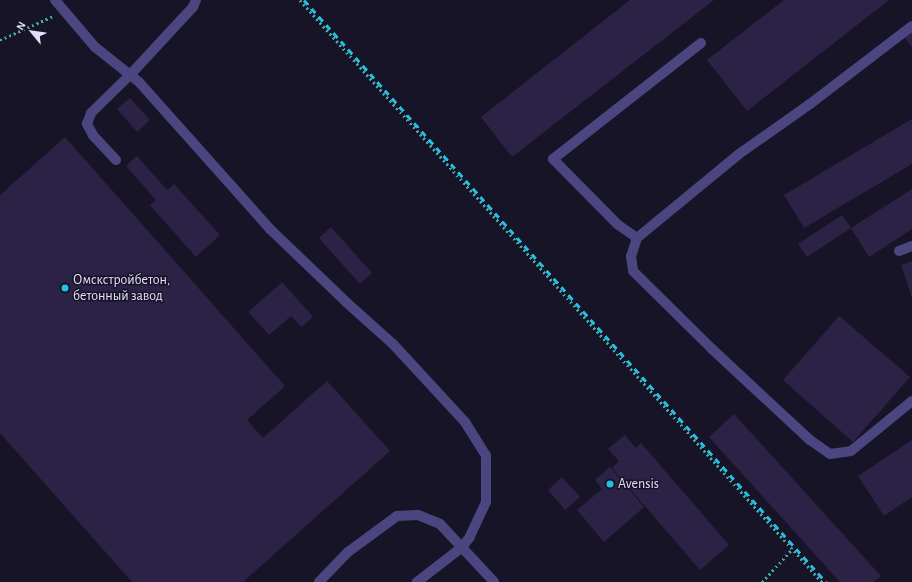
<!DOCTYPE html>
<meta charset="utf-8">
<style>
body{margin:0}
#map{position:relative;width:912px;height:582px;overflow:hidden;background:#181427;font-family:"Alegreya Sans",sans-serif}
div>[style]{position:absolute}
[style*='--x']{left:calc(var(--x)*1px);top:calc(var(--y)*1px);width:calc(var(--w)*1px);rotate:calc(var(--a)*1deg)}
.building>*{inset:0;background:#2c2246}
.path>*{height:2.5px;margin-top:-1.25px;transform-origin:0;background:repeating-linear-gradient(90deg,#40abad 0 2px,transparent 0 5px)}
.minor>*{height:10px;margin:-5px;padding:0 5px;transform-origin:5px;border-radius:5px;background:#4b4580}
.rail>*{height:3px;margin-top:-1.5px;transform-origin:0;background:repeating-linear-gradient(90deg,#22c0e3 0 6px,transparent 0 11px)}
.dots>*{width:11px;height:11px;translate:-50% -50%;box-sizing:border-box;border:2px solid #181427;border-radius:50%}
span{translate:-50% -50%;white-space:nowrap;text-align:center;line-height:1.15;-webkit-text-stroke:3px #181427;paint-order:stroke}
.poi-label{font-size:14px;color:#e4defb}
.left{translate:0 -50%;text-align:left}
.north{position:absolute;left:12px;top:12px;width:40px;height:40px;-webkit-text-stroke:3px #181427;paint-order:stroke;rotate:299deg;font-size:11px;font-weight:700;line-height:16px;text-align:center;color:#e4defb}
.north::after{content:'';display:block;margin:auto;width:14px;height:18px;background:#e4defb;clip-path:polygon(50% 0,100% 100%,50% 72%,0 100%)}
</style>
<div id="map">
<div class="building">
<div style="clip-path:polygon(630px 0,714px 0,512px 157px,481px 117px)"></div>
<div style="clip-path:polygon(784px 0,889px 0,747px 111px,707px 60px)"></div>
<div style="clip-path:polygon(912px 31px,912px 47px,904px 37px)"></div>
<div style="clip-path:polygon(130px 98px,150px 120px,137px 132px,117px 109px)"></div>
<div style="clip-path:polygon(912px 119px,912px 164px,804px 228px,784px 195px)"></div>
<div style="clip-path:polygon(65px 137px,285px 386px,247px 420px,263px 438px,327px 381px,390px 451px,243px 582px,132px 582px,0 433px,0 195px)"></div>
<div style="clip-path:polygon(137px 156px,167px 190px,174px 184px,220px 235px,196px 257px,150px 205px,156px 200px,126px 166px)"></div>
<div style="clip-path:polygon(912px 189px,912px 229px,869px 257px,851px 228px)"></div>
<div style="clip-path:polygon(842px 215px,851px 228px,807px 257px,798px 244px)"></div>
<div style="clip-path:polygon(331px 227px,372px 273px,360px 284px,319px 238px)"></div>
<div style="clip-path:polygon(912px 261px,912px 298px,901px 265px)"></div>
<div style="clip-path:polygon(282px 282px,313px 317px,302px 327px,291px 316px,269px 335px,248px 312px)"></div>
<div style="clip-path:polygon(839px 316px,910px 377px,853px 442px,783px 380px)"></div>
<div style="clip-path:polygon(734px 414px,881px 576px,874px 582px,840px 582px,709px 437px)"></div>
<div style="clip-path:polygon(625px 435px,636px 448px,641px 443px,729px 545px,700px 570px,612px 468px,619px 461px,608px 449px)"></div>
<div style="clip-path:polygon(912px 440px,912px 497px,884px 516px,858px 476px)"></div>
<div style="clip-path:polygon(610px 467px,644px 507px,604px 542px,577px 510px,602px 489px,595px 480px)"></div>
<div style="clip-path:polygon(562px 477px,580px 497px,565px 510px,548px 490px)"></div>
</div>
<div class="path">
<div style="--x:300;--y:0;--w:782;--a:48.11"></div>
<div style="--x:0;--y:40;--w:58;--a:-24.4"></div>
<div style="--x:762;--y:582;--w:45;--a:-47.7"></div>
</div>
<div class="minor">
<div style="--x:55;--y:0;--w:62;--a:49.6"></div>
<div style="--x:95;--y:47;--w:56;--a:38.5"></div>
<div style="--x:139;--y:82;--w:197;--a:48.3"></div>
<div style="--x:270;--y:229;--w:105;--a:43.8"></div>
<div style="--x:346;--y:302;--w:63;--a:41.8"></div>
<div style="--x:393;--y:344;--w:106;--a:47.3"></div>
<div style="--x:465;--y:422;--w:39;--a:58"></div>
<div style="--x:486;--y:455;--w:47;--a:90"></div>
<div style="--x:486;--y:502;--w:38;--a:115"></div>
<div style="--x:470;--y:537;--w:14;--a:129"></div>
<div style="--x:461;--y:548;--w:56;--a:142.3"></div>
<div style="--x:701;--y:43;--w:188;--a:141.9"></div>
<div style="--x:553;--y:159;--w:91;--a:45.4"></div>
<div style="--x:617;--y:224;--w:24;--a:35"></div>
<div style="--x:637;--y:238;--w:19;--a:108"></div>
<div style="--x:631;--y:256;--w:15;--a:82"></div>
<div style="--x:633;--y:271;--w:111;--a:44.6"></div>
<div style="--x:712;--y:349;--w:134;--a:42.9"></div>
<div style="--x:810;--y:440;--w:24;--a:35"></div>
<div style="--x:830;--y:454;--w:21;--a:-8"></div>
<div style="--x:851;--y:451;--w:79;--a:-39.3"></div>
<div style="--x:116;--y:160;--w:34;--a:-133"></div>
<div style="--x:93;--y:135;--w:13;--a:-119"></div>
<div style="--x:87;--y:124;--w:12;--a:-70"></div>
<div style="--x:91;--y:113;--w:54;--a:-44.3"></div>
<div style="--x:130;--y:75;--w:93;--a:-47.2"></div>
<div style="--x:193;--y:7;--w:8;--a:-67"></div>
<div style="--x:637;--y:238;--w:132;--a:-39.5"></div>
<div style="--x:739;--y:154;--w:87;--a:-35.2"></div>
<div style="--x:810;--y:104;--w:128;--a:-37.4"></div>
<div style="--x:899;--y:251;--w:14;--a:-21"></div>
<div style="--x:319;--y:582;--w:42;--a:-46"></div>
<div style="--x:348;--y:552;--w:61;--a:-36.3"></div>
<div style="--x:397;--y:516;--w:21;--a:-3"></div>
<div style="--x:418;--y:515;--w:24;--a:22"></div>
<div style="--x:440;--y:524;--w:79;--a:47"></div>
</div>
<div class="rail">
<div style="--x:304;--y:0;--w:782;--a:48.11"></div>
</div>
<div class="dots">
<div style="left:65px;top:288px;background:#22c0e3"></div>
<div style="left:610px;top:484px;background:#22c0e3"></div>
</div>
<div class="poi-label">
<span class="left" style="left:73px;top:288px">Омскстройбетон,<br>бетонный завод</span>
<span class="left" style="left:618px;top:484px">Avensis</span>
</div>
<div class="north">N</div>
</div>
